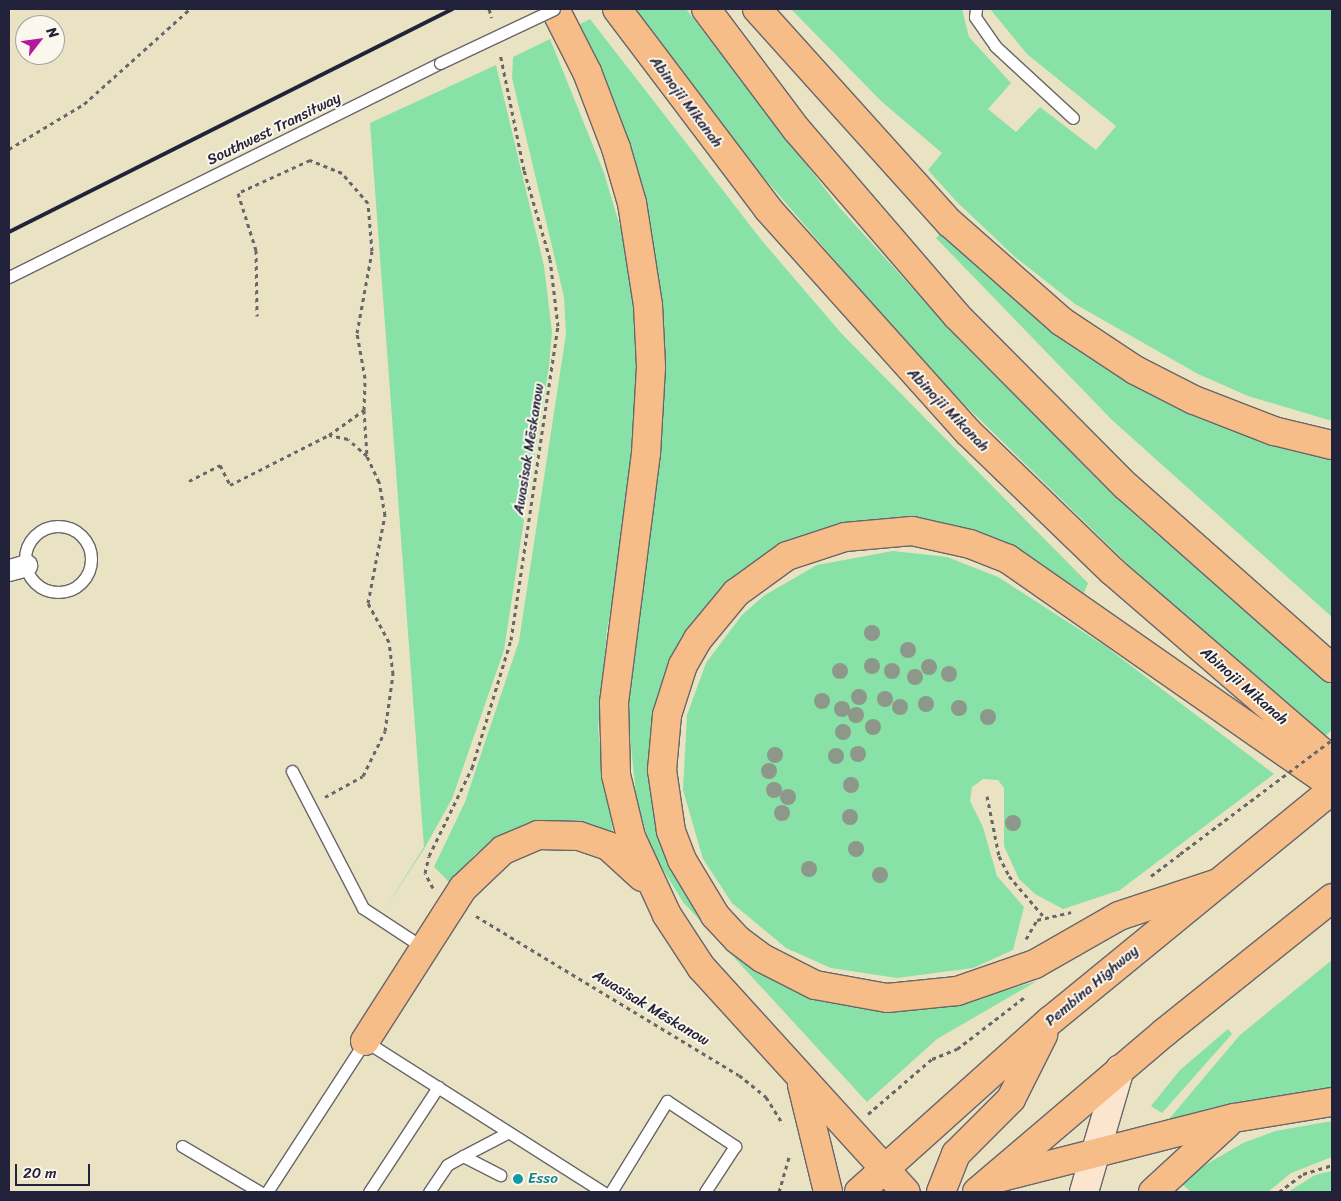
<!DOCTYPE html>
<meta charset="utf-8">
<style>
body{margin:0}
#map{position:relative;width:1341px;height:1201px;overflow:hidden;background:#eae3c3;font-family:Sriracha,sans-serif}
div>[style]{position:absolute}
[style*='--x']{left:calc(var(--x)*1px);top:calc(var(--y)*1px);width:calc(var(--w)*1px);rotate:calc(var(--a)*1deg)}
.green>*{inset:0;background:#88e1a6}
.path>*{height:3px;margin-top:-1.5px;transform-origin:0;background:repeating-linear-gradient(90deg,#68666b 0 4px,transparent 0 8px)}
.roads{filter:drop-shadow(1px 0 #68666b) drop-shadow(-1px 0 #68666b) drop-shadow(0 1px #68666b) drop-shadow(0 -1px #68666b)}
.service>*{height:11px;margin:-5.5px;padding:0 5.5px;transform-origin:5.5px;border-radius:5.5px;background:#fff}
.service>.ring{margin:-5.5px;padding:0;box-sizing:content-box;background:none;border:11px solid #fff;border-radius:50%}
.minor>*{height:21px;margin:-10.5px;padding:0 10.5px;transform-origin:10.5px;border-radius:10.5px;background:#fff}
.secondary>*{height:28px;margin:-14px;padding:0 14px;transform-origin:14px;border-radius:14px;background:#fce5cf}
.primary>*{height:28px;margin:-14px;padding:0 14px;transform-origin:14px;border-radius:14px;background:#f7bd88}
.rail>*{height:4px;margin:-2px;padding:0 2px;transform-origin:2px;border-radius:2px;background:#22223b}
.path-bridge>*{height:3px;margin-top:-1.5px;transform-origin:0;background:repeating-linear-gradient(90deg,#68666b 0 4px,transparent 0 8px)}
.bridges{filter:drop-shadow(1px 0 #68666b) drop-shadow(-1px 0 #68666b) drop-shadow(0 1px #68666b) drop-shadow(0 -1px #68666b)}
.service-bridge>*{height:11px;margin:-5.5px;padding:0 5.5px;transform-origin:5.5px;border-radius:5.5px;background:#fff}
.trees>*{width:16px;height:16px;margin:-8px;border-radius:50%;background:#8d988a}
.dots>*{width:14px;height:14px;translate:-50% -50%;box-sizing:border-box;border:2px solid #fbf7ec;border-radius:50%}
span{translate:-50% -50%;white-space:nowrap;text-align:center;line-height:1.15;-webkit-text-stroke:4px #fbf7ec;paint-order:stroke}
.street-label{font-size:15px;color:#22223b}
.culture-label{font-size:15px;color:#0d838f}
.left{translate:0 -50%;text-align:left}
.frame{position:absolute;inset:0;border:10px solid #22223b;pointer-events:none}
.north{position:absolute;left:15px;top:15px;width:50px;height:50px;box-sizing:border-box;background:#fbf7ec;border:1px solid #a4a2a5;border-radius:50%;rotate:60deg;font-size:14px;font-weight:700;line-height:20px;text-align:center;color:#22223b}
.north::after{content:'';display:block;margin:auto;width:18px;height:22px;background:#b5179e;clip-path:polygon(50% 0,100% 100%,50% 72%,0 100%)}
.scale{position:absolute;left:15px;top:1164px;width:75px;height:22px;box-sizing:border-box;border:2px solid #22223b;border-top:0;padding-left:6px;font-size:15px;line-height:18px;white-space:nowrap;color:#22223b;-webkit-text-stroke:4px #fbf7ec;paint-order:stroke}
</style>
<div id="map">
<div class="green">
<div style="clip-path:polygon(636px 9px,686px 9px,839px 207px,961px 342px,1134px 514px,1332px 686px,1332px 730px,1324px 737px,1138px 574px,927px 368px,748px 159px)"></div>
<div style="clip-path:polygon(791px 9px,962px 9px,969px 37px,1011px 83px,988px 109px,1016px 132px,1040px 107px,1096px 150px,1116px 126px,1027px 54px,990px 9px,1332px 9px,1332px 421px,1248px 396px,1198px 374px,1075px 304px,1015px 257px,957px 202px,928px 170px,942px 153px,881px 101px)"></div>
<div style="clip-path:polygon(590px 19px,763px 242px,841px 333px,1088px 583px,1084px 593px,1032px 559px,956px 527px,870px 520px,828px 528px,797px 538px,655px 707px,650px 745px,653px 812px,679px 880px,819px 998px,864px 1009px,897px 1010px,977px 999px,1037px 981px,937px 1039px,867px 1102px,683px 902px,651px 850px,636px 796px,627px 705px,659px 455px,610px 96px,580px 24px)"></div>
<div style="clip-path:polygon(550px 39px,604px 173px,624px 240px,637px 321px,640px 404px,633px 485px,607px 630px,598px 729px,614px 840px,498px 838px,475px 854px,453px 886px,434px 867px,465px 802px,519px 641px,566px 334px,564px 297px,512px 78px,513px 57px)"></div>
<div style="clip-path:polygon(496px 65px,544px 266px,552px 332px,549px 366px,527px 500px,520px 502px,518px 511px,524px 520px,504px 650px,452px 799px,424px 849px,383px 912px,424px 847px,370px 123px)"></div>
<div style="clip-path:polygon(942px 232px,1009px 294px,1070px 340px,1332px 452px,1332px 617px,1112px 420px,936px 238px)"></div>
<div style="clip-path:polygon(893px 551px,947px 557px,998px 577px,1105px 646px,1274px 774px,1120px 890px,1063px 909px,1035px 894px,1019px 879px,1004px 846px,1004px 788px,998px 780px,983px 779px,972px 787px,970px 801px,983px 827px,997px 876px,1024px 907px,1013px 950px,973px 968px,897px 978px,831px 968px,786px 948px,732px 903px,703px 859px,683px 790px,687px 715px,706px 663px,742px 615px,765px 595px,817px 565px)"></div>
<div style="clip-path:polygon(1332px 960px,1332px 1091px,1231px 1103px,1169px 1119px,1240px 1035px)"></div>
<div style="clip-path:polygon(1228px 1029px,1232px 1034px,1162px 1113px,1151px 1106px,1180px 1070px)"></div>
<div style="clip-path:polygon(1332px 1121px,1332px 1157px,1291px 1173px,1268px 1192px,1191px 1192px,1183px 1185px,1200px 1168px,1243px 1143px,1275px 1131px)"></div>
<div style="clip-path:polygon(1332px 1171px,1332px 1192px,1288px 1192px,1315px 1175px)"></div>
</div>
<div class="path">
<div style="--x:489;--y:9;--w:9;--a:72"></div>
<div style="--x:9;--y:149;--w:87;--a:-31"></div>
<div style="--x:84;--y:104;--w:142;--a:-41.9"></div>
<div style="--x:364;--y:410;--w:46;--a:86.3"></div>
<div style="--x:189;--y:481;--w:35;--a:-27"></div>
<div style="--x:220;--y:465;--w:22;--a:63"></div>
<div style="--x:230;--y:485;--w:111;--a:-26.8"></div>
<div style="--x:329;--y:435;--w:43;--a:-35.5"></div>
<div style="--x:364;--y:410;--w:32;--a:-88"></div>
<div style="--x:365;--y:378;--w:46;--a:-100.1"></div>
<div style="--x:357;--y:333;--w:83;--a:-79.6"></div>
<div style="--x:372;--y:251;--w:48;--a:-94.8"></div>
<div style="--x:368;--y:203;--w:40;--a:-131"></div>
<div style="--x:342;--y:173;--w:35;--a:-158"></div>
<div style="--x:310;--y:160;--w:79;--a:155.4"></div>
<div style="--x:238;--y:193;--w:60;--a:72.5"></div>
<div style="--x:256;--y:250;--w:66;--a:89.1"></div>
<div style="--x:987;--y:796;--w:61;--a:78.7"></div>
<div style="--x:999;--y:856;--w:22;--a:63"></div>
<div style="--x:1009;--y:876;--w:54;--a:49.5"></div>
<div style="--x:325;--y:797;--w:43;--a:-28.9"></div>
<div style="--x:363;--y:776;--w:50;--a:-63.9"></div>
<div style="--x:385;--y:731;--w:58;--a:-82"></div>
<div style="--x:393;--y:674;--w:32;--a:-97"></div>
<div style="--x:389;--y:642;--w:44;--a:-118.3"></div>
<div style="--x:368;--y:603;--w:90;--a:-79.1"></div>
<div style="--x:385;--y:515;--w:34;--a:-100"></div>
<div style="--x:379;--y:482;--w:29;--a:-115"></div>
<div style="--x:367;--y:456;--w:25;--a:-138"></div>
<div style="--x:348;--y:439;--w:19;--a:-168"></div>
<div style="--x:1151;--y:876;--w:36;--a:-37"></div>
<div style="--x:433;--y:888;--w:17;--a:-118"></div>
<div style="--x:425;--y:873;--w:17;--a:-77"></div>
<div style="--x:429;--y:856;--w:98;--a:-64"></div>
<div style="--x:472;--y:768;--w:134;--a:-73.1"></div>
<div style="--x:511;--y:640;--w:317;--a:-81.5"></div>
<div style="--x:558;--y:326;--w:67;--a:-96.8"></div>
<div style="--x:550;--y:259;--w:93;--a:-106.3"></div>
<div style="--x:524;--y:170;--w:119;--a:-101.6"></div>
<div style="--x:476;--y:916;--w:307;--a:31.2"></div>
<div style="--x:739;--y:1075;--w:35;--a:39"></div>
<div style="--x:766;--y:1097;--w:32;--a:58"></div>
<div style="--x:1026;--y:939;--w:22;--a:-60"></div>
<div style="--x:1037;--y:920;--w:35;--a:-13"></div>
<div style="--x:868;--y:1114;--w:84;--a:-40.7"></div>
<div style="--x:932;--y:1059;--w:27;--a:-22"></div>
<div style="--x:957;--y:1049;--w:87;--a:-37.5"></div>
<div style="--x:779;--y:1192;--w:40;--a:-74"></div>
<div style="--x:1279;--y:1192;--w:30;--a:-37"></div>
<div style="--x:1303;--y:1174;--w:30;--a:-17"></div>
</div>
<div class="roads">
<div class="service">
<div style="--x:976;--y:9;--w:8;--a:97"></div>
<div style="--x:975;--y:17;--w:35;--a:55"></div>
<div style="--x:995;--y:46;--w:106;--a:42.7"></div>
<div style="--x:9;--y:277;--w:481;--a:-26.4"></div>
<div class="ring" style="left:25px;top:526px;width:55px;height:55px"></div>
<div style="--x:292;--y:771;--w:154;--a:62.6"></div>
<div style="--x:363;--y:908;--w:73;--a:33.3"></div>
<div style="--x:182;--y:1146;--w:91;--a:30.5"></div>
<div style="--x:463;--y:1156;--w:50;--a:-27.6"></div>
<div style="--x:267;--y:1192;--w:180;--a:-57"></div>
<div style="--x:365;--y:1041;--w:282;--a:32.4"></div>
<div style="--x:369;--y:1192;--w:126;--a:-56.7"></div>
<div style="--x:429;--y:1192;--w:32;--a:-56"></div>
<div style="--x:447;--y:1165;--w:18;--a:-29"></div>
<div style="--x:463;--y:1156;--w:42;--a:27.2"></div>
<div style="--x:611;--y:1192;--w:107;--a:-58.4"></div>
<div style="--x:667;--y:1101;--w:82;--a:33.5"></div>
<div style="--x:735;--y:1146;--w:55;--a:123.1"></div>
</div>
<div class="minor">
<div style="--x:9;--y:570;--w:18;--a:-16"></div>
</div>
<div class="secondary">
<div style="--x:1084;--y:1192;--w:128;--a:-73.7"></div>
</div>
<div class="primary">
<div style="--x:555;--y:9;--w:71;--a:63.1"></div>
<div style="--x:587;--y:72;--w:81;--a:69.1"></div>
<div style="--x:616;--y:148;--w:57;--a:73.8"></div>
<div style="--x:632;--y:203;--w:103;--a:81.1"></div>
<div style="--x:648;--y:305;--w:62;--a:87.2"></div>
<div style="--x:651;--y:367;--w:86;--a:93.3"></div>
<div style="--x:646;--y:453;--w:252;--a:97.3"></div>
<div style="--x:614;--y:703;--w:72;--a:88.4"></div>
<div style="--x:616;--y:775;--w:64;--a:76.4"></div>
<div style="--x:631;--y:837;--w:86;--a:65.2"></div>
<div style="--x:667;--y:915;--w:62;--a:56.8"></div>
<div style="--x:701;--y:967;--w:304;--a:47.7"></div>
<div style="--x:617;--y:9;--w:251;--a:52.9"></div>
<div style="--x:768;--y:209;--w:300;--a:48.1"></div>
<div style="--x:968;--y:432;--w:200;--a:44"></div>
<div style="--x:1112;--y:571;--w:291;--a:40.8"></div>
<div style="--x:706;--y:9;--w:151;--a:53.1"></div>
<div style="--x:797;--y:130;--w:245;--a:49.3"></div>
<div style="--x:957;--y:316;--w:240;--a:45.2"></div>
<div style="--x:1126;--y:486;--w:275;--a:41.5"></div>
<div style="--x:757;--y:9;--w:288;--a:48"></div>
<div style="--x:950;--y:223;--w:148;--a:41.4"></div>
<div style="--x:1061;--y:321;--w:89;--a:33.5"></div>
<div style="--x:1135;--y:370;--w:66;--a:27"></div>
<div style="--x:1194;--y:400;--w:86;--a:21.2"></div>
<div style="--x:1274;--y:431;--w:60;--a:13.6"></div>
<div style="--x:1215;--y:884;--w:101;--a:161.6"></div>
<div style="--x:1119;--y:916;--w:97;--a:150.3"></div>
<div style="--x:1035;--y:964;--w:83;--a:160.9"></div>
<div style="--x:957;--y:991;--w:70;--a:174.3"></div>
<div style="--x:887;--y:998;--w:73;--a:-169.8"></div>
<div style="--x:815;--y:985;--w:59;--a:-153"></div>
<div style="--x:762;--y:958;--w:31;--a:-143"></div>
<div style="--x:737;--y:939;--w:33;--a:-133"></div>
<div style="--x:715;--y:915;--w:64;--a:-121"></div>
<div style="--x:682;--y:860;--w:31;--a:-111"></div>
<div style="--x:671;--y:831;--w:62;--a:-98.4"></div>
<div style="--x:662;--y:770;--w:55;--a:-84.8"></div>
<div style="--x:667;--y:715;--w:52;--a:-72.3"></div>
<div style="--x:683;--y:665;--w:30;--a:-60"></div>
<div style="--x:698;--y:639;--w:60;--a:-50.4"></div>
<div style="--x:736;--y:593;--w:63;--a:-36"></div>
<div style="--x:787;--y:556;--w:61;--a:-18.1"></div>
<div style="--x:845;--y:537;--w:67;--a:-5.1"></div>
<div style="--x:912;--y:531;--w:59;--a:12.6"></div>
<div style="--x:970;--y:544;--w:41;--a:21.5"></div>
<div style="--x:1008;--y:559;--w:395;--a:34.9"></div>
<div style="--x:365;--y:1041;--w:182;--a:-57.4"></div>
<div style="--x:463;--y:888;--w:55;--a:-43.5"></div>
<div style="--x:503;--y:850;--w:38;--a:-23"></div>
<div style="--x:538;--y:835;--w:41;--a:1.4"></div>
<div style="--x:579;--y:836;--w:31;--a:19"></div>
<div style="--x:608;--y:846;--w:46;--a:42.4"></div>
<div style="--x:802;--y:1085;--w:110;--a:76.3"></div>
<div style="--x:998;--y:1178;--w:244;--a:-14.3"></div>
<div style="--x:1234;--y:1118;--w:99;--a:-9.3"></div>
<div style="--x:859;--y:1192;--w:258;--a:-41.9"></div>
<div style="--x:1051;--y:1020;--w:363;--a:-39.3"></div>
<div style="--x:941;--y:1192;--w:41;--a:-68.5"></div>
<div style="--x:956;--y:1154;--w:78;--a:-45"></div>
<div style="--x:1011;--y:1099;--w:72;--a:-63.4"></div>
<div style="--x:977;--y:1192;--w:247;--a:-40.4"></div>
<div style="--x:1165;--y:1032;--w:214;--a:-38.7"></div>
<div style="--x:1153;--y:1192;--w:100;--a:-42.6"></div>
</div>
</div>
<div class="rail">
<div style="--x:9;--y:232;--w:497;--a:-26.7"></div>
</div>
<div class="path-bridge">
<div style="--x:1180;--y:854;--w:190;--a:-36.9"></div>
</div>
<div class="bridges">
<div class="service-bridge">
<div style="--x:440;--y:63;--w:126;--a:-25.3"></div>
</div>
</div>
<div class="trees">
<div style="left:872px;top:633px"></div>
<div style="left:908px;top:650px"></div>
<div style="left:872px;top:666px"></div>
<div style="left:929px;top:667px"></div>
<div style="left:840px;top:671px"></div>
<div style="left:892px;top:671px"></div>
<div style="left:949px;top:674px"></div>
<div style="left:915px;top:677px"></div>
<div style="left:859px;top:697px"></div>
<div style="left:885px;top:699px"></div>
<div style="left:822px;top:701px"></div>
<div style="left:926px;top:704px"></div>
<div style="left:900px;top:707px"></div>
<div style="left:959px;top:708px"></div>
<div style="left:842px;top:709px"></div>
<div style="left:856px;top:715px"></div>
<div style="left:988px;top:717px"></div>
<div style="left:873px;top:727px"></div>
<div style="left:843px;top:732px"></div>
<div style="left:858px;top:754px"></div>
<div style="left:775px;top:755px"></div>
<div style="left:836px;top:756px"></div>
<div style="left:769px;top:771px"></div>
<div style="left:851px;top:785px"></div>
<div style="left:774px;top:790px"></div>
<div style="left:788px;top:797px"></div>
<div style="left:782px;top:813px"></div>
<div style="left:850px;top:817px"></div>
<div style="left:1013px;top:823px"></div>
<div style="left:856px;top:849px"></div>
<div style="left:809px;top:869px"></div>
<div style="left:880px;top:875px"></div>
</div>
<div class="dots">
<div style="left:518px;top:1179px;background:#0f9aa8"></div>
</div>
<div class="street-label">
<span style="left:686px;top:102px;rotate:53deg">Abinojii Mikanah</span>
<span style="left:274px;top:129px;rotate:-26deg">Southwest Transitway</span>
<span style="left:948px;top:410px;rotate:46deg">Abinojii Mikanah</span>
<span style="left:529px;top:449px;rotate:-81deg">Awasisak Mēskanow</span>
<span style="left:1244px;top:686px;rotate:41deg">Abinojii Mikanah</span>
<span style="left:1092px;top:986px;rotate:-40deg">Pembina Highway</span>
<span style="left:651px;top:1008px;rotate:31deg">Awasisak Mēskanow</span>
</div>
<div class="culture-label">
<span class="left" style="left:528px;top:1179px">Esso</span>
</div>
<div class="frame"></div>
<div class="north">N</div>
<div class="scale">20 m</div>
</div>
